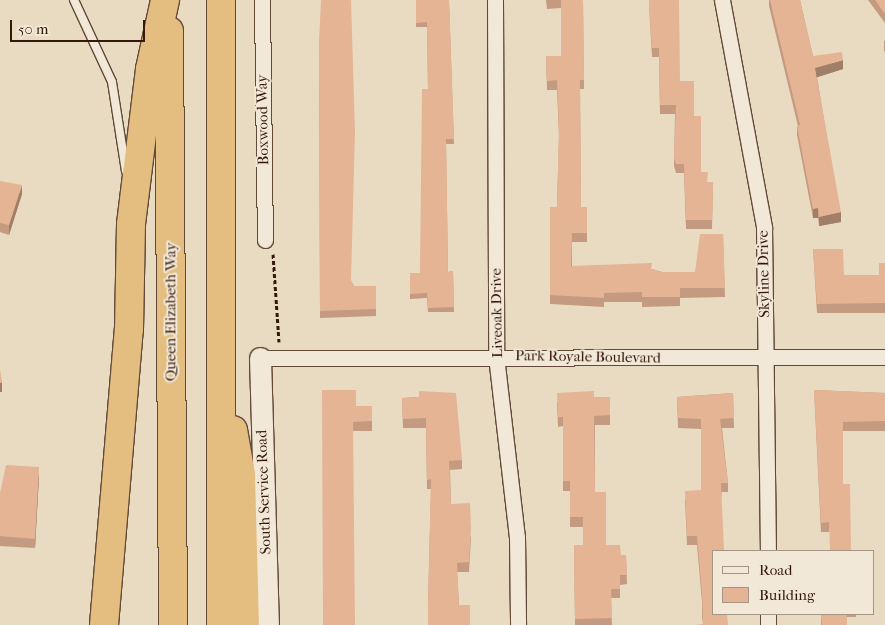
<!DOCTYPE html>
<style>
body{margin:0}
#map{position:relative;width:885px;height:625px;overflow:hidden;background:#e9dbc1;font-family:"IM FELL French Canon",serif}
div>[style]{position:absolute}
[style*='--x']{left:calc(var(--x)*1px);top:calc(var(--y)*1px);width:calc(var(--w)*1px);rotate:calc(var(--a)*1deg)}
.path>*{height:3px;margin-top:-1.5px;transform-origin:0;background:repeating-linear-gradient(90deg,#36180b 0 4px,transparent 0 6.5px)}
.roads{filter:drop-shadow(1px 0 #634938) drop-shadow(-1px 0 #634938) drop-shadow(0 1px #634938) drop-shadow(0 -1px #634938)}
.service>*{height:8px;margin:-4px;padding:0 4px;transform-origin:4px;border-radius:4px;background:#f1e8d7}
.minor>*{height:15px;margin:-7.5px;padding:0 7.5px;transform-origin:7.5px;border-radius:7.5px;background:#f1e8d7}
.secondary>*{height:21px;margin:-10.5px;padding:0 10.5px;transform-origin:10.5px;border-radius:10.5px;background:#f1e8d7}
.motorway>*{height:28px;margin:-14px;padding:0 14px;transform-origin:14px;border-radius:14px;background:#e4be80}
.wall>*{inset:0;background:#c49b80}
.shaded-wall>*{inset:0;background:#a07e68}
.building>*{inset:0;background:#e4b495}
span{translate:-50% -50%;white-space:nowrap;text-align:center;line-height:1.15;-webkit-text-stroke:4px #f1e8d7;paint-order:stroke}
.street-label{font-size:15px;color:#36180b}
.legend{position:absolute;left:712px;top:550px;width:162px;height:65px;box-sizing:border-box;background:#f1e8d7;border:1px solid #a69585;margin:0;padding:6px 9px;list-style:none;font-size:15px;color:#36180b}
.legend li{display:flex;align-items:center;gap:10px;height:25px}
.legend b{width:25px;border:1px solid #a69585}
.scale{position:absolute;left:10px;top:20px;width:135px;height:22px;box-sizing:border-box;border:2px solid #36180b;border-top:0;padding-left:6px;font-size:15px;line-height:18px;white-space:nowrap;color:#36180b;-webkit-text-stroke:4px #f1e8d7;paint-order:stroke}
</style>
<div id="map">
<div class="path">
<div style="--x:273;--y:254;--w:88;--a:86.1"></div>
</div>
<div class="roads">
<div class="service">
<div style="--x:74;--y:0;--w:90;--a:65.1"></div>
<div style="--x:112;--y:82;--w:90;--a:81.1"></div>
</div>
<div class="minor">
<div style="--x:262;--y:0;--w:240;--a:89.3"></div>
<div style="--x:495;--y:0;--w:356;--a:89.8"></div>
<div style="--x:496;--y:356;--w:182;--a:83.4"></div>
<div style="--x:517;--y:537;--w:88;--a:89.3"></div>
<div style="--x:722;--y:0;--w:231;--a:79.5"></div>
<div style="--x:764;--y:227;--w:324;--a:89.3"></div>
<div style="--x:260;--y:358;--w:625;--a:-0.09"></div>
<div style="--x:768;--y:614;--w:11;--a:90"></div>
</div>
<div class="secondary">
<div style="--x:260;--y:358;--w:267;--a:88.3"></div>
</div>
<div class="motorway">
<div style="--x:221;--y:0;--w:625;--a:90"></div>
<div style="--x:169;--y:31;--w:594;--a:89.61"></div>
<div style="--x:233;--y:430;--w:46;--a:79.9"></div>
<div style="--x:241;--y:475;--w:150;--a:88.5"></div>
<div style="--x:104;--y:625;--w:297;--a:-85.2"></div>
<div style="--x:129;--y:329;--w:105;--a:-88.9"></div>
<div style="--x:131;--y:224;--w:156;--a:-83"></div>
<div style="--x:150;--y:69;--w:71;--a:-77.7"></div>
</div>
</div>
<div class="wall">
<div style="clip-path:polygon(416px 0,449px 0,454px 144px,446px 144px,448px 272px,453px 271px,454px 312px,428px 312px,427px 298px,410px 299px,410px 273px,420px 273px,428px 89px,427px 27px,416px 27px)"></div>
<div style="clip-path:polygon(546px 0,583px 0,584px 89px,580px 89px,581px 207px,587px 207px,587px 242px,572px 242px,572px 266px,652px 269px,662px 272px,695px 272px,723px 234px,725px 297px,680px 298px,680px 306px,642px 307px,642px 302px,604px 302px,604px 307px,550px 304px,550px 207px,557px 207px,559px 136px,557px 90px,547px 90px,546px 56px,561px 56px,561px 8px,547px 9px)"></div>
<div style="clip-path:polygon(769px 0,800px 0,813px 56px,843px 69px,817px 77px,841px 222px,819px 226px,818px 218px,813px 218px,797px 135px,797px 126px,798px 126px,769px 6px)"></div>
<div style="clip-path:polygon(868px 0,885px 0,885px 23px)"></div>
<div style="clip-path:polygon(649px 5px,680px 81px,694px 116px,701px 172px,707px 182px,713px 182px,712px 229px,686px 229px,684px 173px,676px 173px,674px 166px,675px 114px,660px 114px,659px 57px,652px 57px)"></div>
<div style="clip-path:polygon(885px 40px,885px 53px,884px 50px,884px 41px)"></div>
<div style="clip-path:polygon(319px 41px,351px 281px,354px 286px,376px 286px,376px 316px,320px 318px)"></div>
<div style="clip-path:polygon(0 181px,22px 194px,9px 235px,0 232px)"></div>
<div style="clip-path:polygon(813px 249px,844px 275px,879px 275px,885px 263px,885px 313px,817px 313px)"></div>
<div style="clip-path:polygon(322px 390px,356px 406px,372px 406px,372px 431px,353px 431px)"></div>
<div style="clip-path:polygon(814px 390px,885px 393px,885px 431px,843px 431px,829px 532px,821px 532px)"></div>
<div style="clip-path:polygon(733px 393px,734px 428px,722px 428px,728px 483px,728px 492px,722px 492px,702px 624px,702px 602px,697px 545px,687px 545px,685px 500px,701px 490px,701px 429px,678px 428px,677px 397px)"></div>
<div style="clip-path:polygon(419px 397px,462px 460px,462px 469px,450px 470px,451px 504px,471px 537px,469px 572px,457px 572px,459px 605px,470px 625px,428px 603px,431px 489px,427px 489px,426px 428px,403px 428px,402px 398px)"></div>
<div style="clip-path:polygon(594px 397px,610px 415px,610px 425px,595px 425px,595px 492px,606px 545px,621px 555px,626px 555px,627px 584px,620px 585px,620px 598px,611px 598px,612px 625px,575px 625px,574px 545px,583px 545px,583px 527px,570px 527px,570px 491px,563px 491px,563px 426px,558px 427px,557px 402px)"></div>
<div style="clip-path:polygon(39px 477px,35px 548px,0 546px,0 493px)"></div>
<div style="clip-path:polygon(821px 614px,856px 614px,856px 617px,847px 617px,847px 625px,821px 625px)"></div>
</div>
<div class="shaded-wall">
<div style="clip-path:polygon(843px 60px,843px 69px,815px 78px,815px 68px)"></div>
<div style="clip-path:polygon(22px 185px,22px 194px,9px 235px,9px 225px)"></div>
<div style="clip-path:polygon(818px 208px,818px 218px,813px 218px,813px 209px)"></div>
<div style="clip-path:polygon(841px 212px,841px 222px,819px 226px,819px 217px)"></div>
<div style="clip-path:polygon(2px 382px,2px 392px,0 392px,0 383px)"></div>
<div style="clip-path:polygon(39px 467px,39px 477px,35px 548px,35px 539px)"></div>
</div>
<div class="building">
<div style="clip-path:polygon(321px 0,351px 0,355px 132px,351px 280px,354px 286px,376px 286px,376px 309px,320px 311px,319px 41px)"></div>
<div style="clip-path:polygon(416px 0,449px 0,454px 139px,446px 139px,448px 272px,453px 271px,454px 307px,428px 308px,427px 293px,410px 294px,410px 273px,420px 273px,422px 89px,428px 89px,427px 22px,416px 23px)"></div>
<div style="clip-path:polygon(561px 0,583px 0,584px 80px,580px 80px,581px 207px,587px 207px,587px 233px,572px 233px,571px 266px,652px 263px,651px 269px,662px 272px,695px 272px,700px 234px,723px 234px,725px 288px,680px 288px,680px 297px,642px 297px,642px 292px,604px 293px,604px 298px,550px 295px,550px 207px,557px 207px,559px 130px,557px 80px,547px 81px,546px 56px,561px 56px)"></div>
<div style="clip-path:polygon(649px 0,679px 0,680px 81px,694px 81px,694px 116px,701px 116px,701px 172px,708px 172px,707px 182px,713px 182px,712px 220px,686px 220px,684px 164px,676px 164px,674px 157px,676px 105px,660px 105px,659px 48px,652px 48px,649px 5px)"></div>
<div style="clip-path:polygon(770px 0,800px 0,813px 56px,842px 52px,843px 60px,815px 68px,841px 212px,819px 217px,818px 208px,813px 209px,797px 126px,800px 125px)"></div>
<div style="clip-path:polygon(875px 0,885px 0,885px 14px)"></div>
<div style="clip-path:polygon(0 181px,22px 185px,9px 225px,0 223px)"></div>
<div style="clip-path:polygon(813px 249px,843px 249px,844px 275px,879px 275px,879px 263px,885px 263px,885px 303px,817px 304px)"></div>
<div style="clip-path:polygon(0 369px,2px 382px,0 383px)"></div>
<div style="clip-path:polygon(322px 390px,356px 390px,356px 406px,372px 406px,372px 421px,353px 422px,355px 625px,323px 625px)"></div>
<div style="clip-path:polygon(814px 390px,885px 393px,885px 421px,843px 422px,843px 484px,850px 484px,851px 551px,830px 551px,829px 522px,821px 523px)"></div>
<div style="clip-path:polygon(419px 391px,456px 393px,462px 460px,449px 461px,451px 504px,470px 503px,471px 527px,469px 562px,457px 563px,459px 605px,470px 605px,470px 625px,428px 625px,428px 603px,431px 479px,427px 480px,426px 418px,403px 419px,402px 398px,419px 397px)"></div>
<div style="clip-path:polygon(594px 391px,594px 397px,610px 397px,610px 415px,594px 416px,595px 492px,606px 492px,606px 545px,620px 545px,621px 555px,626px 555px,627px 575px,620px 575px,620px 589px,611px 589px,612px 618px,575px 619px,574px 545px,583px 545px,583px 517px,570px 517px,570px 481px,563px 481px,563px 417px,558px 417px,557px 393px)"></div>
<div style="clip-path:polygon(733px 393px,734px 418px,720px 419px,728px 483px,721px 483px,724px 551px,714px 551px,714px 614px,727px 614px,728px 625px,695px 625px,703px 624px,702px 593px,697px 536px,687px 536px,685px 491px,701px 490px,701px 419px,678px 418px,677px 397px)"></div>
<div style="clip-path:polygon(6px 465px,39px 467px,35px 539px,0 536px,0 493px)"></div>
<div style="clip-path:polygon(821px 614px,847px 614px,847px 625px,822px 625px)"></div>
</div>
<div class="street-label">
<span style="left:263px;top:120px;rotate:-91deg">Boxwood Way</span>
<span style="left:764px;top:274px;rotate:-91deg">Skyline Drive</span>
<span style="left:171px;top:312px;rotate:-90deg">Queen Elizabeth Way</span>
<span style="left:497px;top:313px;rotate:-91deg">Liveoak Drive</span>
<span style="left:588px;top:357px;rotate:1deg">Park Royale Boulevard</span>
<span style="left:264px;top:492px;rotate:-92deg">South Service Road</span>
</div>
<ul class="legend">
<li><b style="height:6px;background:#f1e8d7"></b>Road</li>
<li><b style="height:14px;background:#e4b495"></b>Building</li>
</ul>
<div class="scale">50 m</div>
</div>
